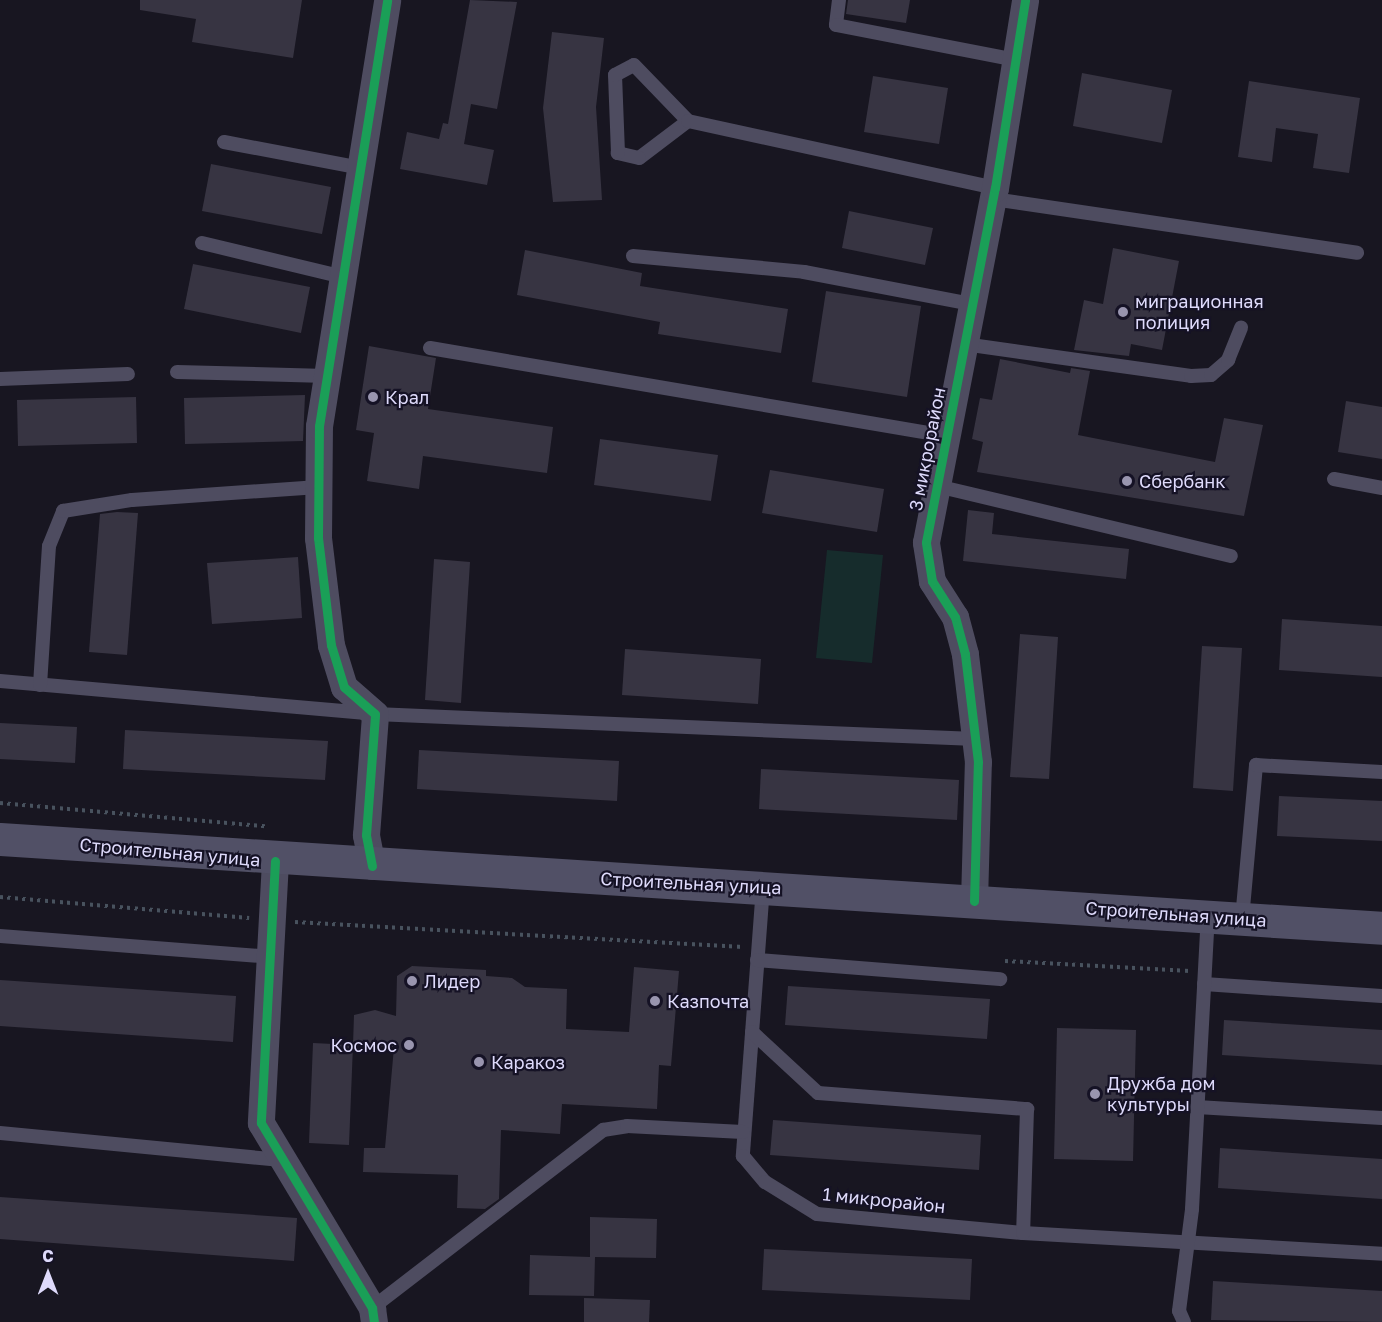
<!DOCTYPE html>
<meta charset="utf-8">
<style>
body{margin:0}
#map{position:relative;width:1382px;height:1322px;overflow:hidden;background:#181621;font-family:"Golos Text",sans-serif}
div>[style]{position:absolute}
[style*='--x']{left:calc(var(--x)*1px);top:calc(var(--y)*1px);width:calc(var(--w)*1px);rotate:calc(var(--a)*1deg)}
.green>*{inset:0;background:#162c2c}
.building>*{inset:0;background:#373442}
.path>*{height:4px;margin-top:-2px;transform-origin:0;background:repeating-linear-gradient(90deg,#48525e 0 3px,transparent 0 7.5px)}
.service>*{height:14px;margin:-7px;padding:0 7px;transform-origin:7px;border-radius:7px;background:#4e4c60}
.minor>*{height:27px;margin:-13.5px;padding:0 13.5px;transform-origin:13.5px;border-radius:13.5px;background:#4e4c60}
.secondary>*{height:33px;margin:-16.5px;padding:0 16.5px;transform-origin:16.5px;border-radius:16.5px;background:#515066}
.cycleway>*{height:9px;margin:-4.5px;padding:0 4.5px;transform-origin:4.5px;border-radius:4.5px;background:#1a9f57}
.dots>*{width:16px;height:16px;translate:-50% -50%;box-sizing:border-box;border:3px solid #151225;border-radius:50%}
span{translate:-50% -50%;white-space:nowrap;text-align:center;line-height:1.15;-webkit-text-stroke:4.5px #151225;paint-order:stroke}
.poi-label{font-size:18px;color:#dedafb}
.left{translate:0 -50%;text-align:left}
.right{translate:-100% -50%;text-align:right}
.street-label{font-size:18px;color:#dedafb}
.north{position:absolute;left:18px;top:1244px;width:60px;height:60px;-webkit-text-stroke:4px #151225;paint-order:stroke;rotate:0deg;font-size:16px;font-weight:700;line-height:24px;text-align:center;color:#dedafb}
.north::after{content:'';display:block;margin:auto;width:21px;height:27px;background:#dedafb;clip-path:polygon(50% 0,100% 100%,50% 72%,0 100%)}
</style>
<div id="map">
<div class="green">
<div style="clip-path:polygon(827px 550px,883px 555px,872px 663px,816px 658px)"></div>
</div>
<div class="building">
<div style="clip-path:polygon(140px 0,302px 0,293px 58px,192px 42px,196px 19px,140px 10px)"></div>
<div style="clip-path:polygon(470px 0,517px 2px,497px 109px,471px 104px,464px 144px,494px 150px,487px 185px,400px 169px,407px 132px,439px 139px,443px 123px,448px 124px)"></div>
<div style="clip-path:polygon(848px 0,910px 0,906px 23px,846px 14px)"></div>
<div style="clip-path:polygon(552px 32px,604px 38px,596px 107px,602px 200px,553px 202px,543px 108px)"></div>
<div style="clip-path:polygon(1082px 73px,1172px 90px,1162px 143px,1073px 126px)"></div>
<div style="clip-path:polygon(873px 76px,948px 88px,939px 144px,864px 132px)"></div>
<div style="clip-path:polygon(1249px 81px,1360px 98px,1349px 173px,1313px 168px,1318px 134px,1276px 128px,1272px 162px,1238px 157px)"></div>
<div style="clip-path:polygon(211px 164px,331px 187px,322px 234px,202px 211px)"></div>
<div style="clip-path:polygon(849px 211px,933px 228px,925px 265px,842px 248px)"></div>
<div style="clip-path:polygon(1113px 248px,1179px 261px,1162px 350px,1131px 344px,1129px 356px,1074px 350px,1084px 300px,1103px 304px)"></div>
<div style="clip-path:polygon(525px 250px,642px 273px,640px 286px,788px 309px,781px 353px,658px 334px,660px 322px,517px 295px)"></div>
<div style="clip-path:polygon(193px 264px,310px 287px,301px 333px,184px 309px)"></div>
<div style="clip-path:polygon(826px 291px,921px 306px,907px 397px,812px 382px)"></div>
<div style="clip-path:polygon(369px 346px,436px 358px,428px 409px,553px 427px,547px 473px,423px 456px,419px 489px,367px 481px,374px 433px,356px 430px)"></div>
<div style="clip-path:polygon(1000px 359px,1070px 373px,1071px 368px,1090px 371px,1078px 435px,1215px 462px,1224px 418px,1263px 425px,1244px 516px,977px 472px,983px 442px,972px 439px,980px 398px,992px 400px)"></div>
<div style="clip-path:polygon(305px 395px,303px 441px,185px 444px,184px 398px)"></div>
<div style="clip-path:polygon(136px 397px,137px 443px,18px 446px,17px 400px)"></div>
<div style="clip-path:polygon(1346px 401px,1382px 407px,1382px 459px,1338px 452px)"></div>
<div style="clip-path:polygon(600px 439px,718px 455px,711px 501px,594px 485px)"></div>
<div style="clip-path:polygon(770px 470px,884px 489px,877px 532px,762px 513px)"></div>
<div style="clip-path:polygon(968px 510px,994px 513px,992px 534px,1129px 549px,1126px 579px,963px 561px)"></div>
<div style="clip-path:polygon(117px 512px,138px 513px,127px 655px,89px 652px,100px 514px)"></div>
<div style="clip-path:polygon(298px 557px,302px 618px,212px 624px,207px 563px)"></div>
<div style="clip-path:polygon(434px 559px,470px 562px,461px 703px,425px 700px)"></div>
<div style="clip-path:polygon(1282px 619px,1382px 626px,1382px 677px,1279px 670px)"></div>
<div style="clip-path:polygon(1020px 634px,1058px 637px,1049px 779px,1010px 777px)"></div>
<div style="clip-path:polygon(1202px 646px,1242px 648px,1233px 791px,1193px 788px)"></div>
<div style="clip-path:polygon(625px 649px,761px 659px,758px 704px,622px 695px)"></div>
<div style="clip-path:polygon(0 723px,77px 727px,75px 763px,0 759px)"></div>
<div style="clip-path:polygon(125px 730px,328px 741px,325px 780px,123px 769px)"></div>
<div style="clip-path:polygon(419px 750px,619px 761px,617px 801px,417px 789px)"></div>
<div style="clip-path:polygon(761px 769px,959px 780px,957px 820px,759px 809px)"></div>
<div style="clip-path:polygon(1279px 796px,1382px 801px,1382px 841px,1277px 836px)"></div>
<div style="clip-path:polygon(412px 966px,486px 970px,486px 976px,512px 978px,525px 987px,567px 989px,566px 1029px,629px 1032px,634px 967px,679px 971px,671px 1066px,659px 1065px,657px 1109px,562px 1104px,560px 1134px,501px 1130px,499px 1199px,485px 1209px,457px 1208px,458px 1175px,363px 1172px,364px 1148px,385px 1148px,394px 1047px,353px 1045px,354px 1015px,375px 1010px,396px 1016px,397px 976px)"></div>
<div style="clip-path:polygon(0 980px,236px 996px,233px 1042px,0 1026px)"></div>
<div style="clip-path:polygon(788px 986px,990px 999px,987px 1039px,785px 1025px)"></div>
<div style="clip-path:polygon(1224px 1020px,1382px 1030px,1382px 1065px,1222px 1055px)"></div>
<div style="clip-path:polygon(1057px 1028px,1136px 1030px,1133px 1161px,1054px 1159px)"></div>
<div style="clip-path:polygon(313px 1043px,353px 1045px,349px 1145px,309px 1143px)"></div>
<div style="clip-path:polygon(773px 1120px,981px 1135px,979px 1170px,770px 1155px)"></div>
<div style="clip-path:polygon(1220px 1148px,1382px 1159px,1382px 1199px,1218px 1188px)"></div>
<div style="clip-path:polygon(0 1197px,297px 1218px,294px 1261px,0 1239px)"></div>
<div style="clip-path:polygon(590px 1217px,657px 1219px,656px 1258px,595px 1257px,594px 1296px,529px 1295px,530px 1255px,590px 1257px)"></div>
<div style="clip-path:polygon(764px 1249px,972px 1259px,970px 1300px,762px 1290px)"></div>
<div style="clip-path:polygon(1213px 1281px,1382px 1291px,1382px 1322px,1211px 1320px)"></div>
<div style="clip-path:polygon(584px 1298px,650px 1300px,649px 1322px,584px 1322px)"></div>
</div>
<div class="path">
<div style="--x:0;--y:803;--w:266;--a:5"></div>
<div style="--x:0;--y:897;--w:250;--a:4.8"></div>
<div style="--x:295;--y:922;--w:449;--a:3.2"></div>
<div style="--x:1005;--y:961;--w:185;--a:3.1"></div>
</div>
<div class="service">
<div style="--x:839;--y:0;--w:25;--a:97"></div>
<div style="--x:836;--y:25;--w:183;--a:11"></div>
<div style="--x:688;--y:121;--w:61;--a:142.9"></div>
<div style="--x:639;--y:158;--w:22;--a:-167"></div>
<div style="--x:618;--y:153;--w:78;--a:-92.2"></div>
<div style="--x:615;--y:75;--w:21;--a:-28"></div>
<div style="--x:634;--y:65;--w:78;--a:46"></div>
<div style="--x:688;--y:121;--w:314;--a:12.3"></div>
<div style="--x:224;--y:142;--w:139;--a:10.7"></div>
<div style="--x:993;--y:199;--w:368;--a:8.4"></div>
<div style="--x:202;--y:243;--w:146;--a:13.5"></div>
<div style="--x:633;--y:256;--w:172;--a:5.3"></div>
<div style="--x:804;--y:272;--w:171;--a:10.8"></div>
<div style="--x:964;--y:344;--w:229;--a:8"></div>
<div style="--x:1191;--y:376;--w:20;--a:-3"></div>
<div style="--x:1211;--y:375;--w:23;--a:-41"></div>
<div style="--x:1228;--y:360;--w:35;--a:-68"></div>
<div style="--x:430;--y:348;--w:523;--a:9.68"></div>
<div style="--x:177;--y:372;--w:150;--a:1.5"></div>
<div style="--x:0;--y:379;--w:128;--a:-2.2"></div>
<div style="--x:1334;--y:479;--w:49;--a:10.6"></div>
<div style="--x:937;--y:486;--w:302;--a:13.4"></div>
<div style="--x:0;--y:681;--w:376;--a:5"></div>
<div style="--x:375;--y:714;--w:601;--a:2.39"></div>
<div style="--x:40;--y:685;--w:139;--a:-86.3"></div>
<div style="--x:49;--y:546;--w:38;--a:-68"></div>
<div style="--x:63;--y:511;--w:70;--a:-9.1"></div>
<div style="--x:132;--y:500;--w:187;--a:-4"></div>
<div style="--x:763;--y:887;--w:270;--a:94.3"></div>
<div style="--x:743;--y:1156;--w:34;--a:50"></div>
<div style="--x:765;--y:1182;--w:61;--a:31.6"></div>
<div style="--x:817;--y:1214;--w:207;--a:5.3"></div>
<div style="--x:1023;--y:1233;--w:360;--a:3.3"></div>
<div style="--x:1242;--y:919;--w:155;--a:-84.8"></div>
<div style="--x:1256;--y:765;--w:126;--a:3.2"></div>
<div style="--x:0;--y:936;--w:272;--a:4.4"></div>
<div style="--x:757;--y:960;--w:244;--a:4.5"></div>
<div style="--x:1204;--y:984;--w:178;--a:3.9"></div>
<div style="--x:752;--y:1032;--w:90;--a:42.7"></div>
<div style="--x:818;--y:1093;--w:210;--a:4.4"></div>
<div style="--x:1027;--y:1109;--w:124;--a:91.8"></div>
<div style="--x:1197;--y:1107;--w:185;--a:3.4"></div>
<div style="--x:0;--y:1133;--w:280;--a:5.5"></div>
<div style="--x:372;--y:1308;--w:292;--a:-37.6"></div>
<div style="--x:603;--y:1130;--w:24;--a:-9"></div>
<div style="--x:627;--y:1126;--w:116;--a:3"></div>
<div style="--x:1184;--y:1322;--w:12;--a:-114"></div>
<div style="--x:1179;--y:1311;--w:103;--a:-82.7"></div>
<div style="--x:1192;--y:1209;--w:292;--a:-86.9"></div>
</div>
<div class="minor">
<div style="--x:275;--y:861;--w:262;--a:93.1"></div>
<div style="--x:261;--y:1123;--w:216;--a:59"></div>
<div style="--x:372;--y:1308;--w:14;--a:82"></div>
<div style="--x:372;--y:866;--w:32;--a:-101"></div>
<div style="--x:366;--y:835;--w:121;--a:-85.7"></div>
<div style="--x:375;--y:714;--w:41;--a:-138.9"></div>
<div style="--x:344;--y:687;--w:44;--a:-107.2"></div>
<div style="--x:331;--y:645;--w:108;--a:-96.9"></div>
<div style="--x:318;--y:538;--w:112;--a:-89.5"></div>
<div style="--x:319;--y:426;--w:431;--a:-80.9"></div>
<div style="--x:974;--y:901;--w:139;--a:-88.4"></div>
<div style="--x:978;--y:762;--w:109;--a:-96.9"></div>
<div style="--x:965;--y:654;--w:38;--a:-105"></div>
<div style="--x:955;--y:617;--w:43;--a:-122.6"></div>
<div style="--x:932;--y:581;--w:39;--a:-99"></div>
<div style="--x:926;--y:542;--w:361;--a:-79"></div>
<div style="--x:995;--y:188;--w:190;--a:-80.9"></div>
</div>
<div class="secondary">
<div style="--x:0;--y:839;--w:1385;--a:3.68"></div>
</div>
<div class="cycleway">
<div style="--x:275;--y:861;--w:262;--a:93.1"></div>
<div style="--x:261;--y:1123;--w:216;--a:59"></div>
<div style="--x:372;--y:1308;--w:14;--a:82"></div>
<div style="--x:372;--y:866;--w:32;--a:-101"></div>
<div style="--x:366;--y:835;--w:121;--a:-85.7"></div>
<div style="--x:375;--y:714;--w:41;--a:-138.9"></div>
<div style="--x:344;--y:687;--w:44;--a:-107.2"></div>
<div style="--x:331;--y:645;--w:108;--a:-96.9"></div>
<div style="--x:318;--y:538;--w:112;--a:-89.5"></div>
<div style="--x:319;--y:426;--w:431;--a:-80.9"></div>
<div style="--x:974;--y:901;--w:139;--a:-88.4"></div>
<div style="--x:978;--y:762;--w:109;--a:-96.9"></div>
<div style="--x:965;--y:654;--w:38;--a:-105"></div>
<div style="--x:955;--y:617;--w:43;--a:-122.6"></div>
<div style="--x:932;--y:581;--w:39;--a:-99"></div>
<div style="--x:926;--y:542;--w:361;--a:-79"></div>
<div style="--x:995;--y:188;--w:190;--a:-80.9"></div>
</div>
<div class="dots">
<div style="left:1123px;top:312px;background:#9995af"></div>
<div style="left:373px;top:397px;background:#9995af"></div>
<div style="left:1127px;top:481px;background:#9995af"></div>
<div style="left:412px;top:981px;background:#9995af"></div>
<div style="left:655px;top:1001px;background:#9995af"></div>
<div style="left:409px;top:1045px;background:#9995af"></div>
<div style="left:479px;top:1062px;background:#9995af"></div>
<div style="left:1095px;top:1094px;background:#9995af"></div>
</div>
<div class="poi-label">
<span class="left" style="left:1135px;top:312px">миграционная<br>полиция</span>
<span class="left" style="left:385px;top:397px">Крал</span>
<span class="left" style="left:1139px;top:481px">Сбербанк</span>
<span class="left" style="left:424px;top:981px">Лидер</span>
<span class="left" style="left:667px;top:1001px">Казпочта</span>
<span class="right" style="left:397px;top:1045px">Космос</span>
<span class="left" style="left:491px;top:1062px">Каракоз</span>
<span class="left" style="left:1107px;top:1094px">Дружба дом<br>культуры</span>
</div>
<div class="street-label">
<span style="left:927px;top:449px;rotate:-79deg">3 микрорайон</span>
<span style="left:170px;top:852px;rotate:5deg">Строительная улица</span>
<span style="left:691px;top:883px;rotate:3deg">Строительная улица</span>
<span style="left:1176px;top:914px;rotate:4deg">Строительная улица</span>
<span style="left:884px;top:1200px;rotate:6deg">1 микрорайон</span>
</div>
<div class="north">С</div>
</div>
